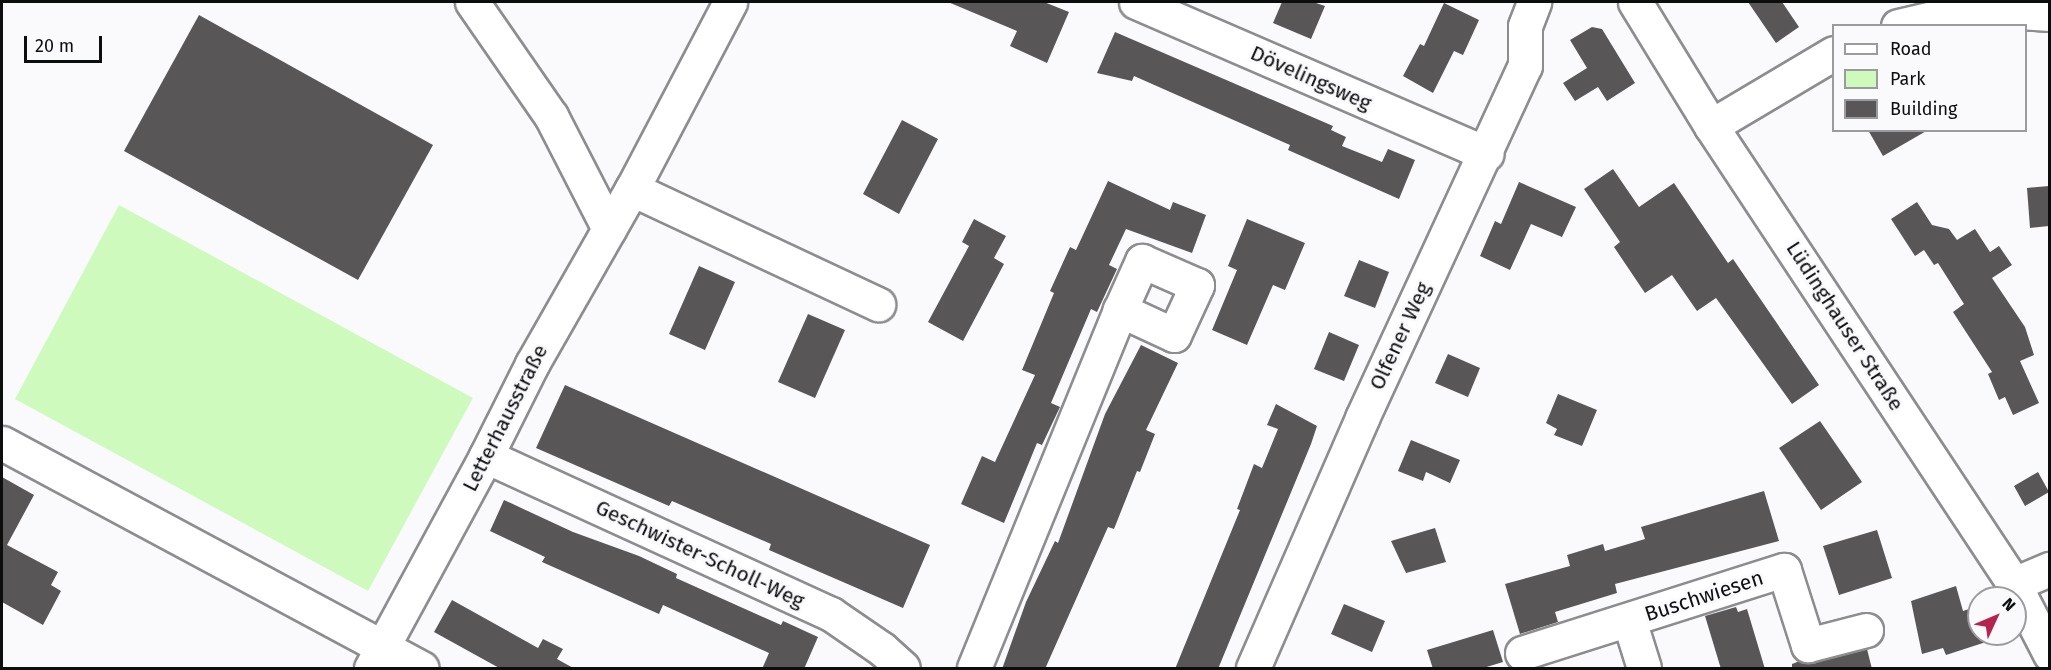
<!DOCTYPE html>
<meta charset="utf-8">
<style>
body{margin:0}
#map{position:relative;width:2051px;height:670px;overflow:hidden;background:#fafafd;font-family:"Fira Sans",sans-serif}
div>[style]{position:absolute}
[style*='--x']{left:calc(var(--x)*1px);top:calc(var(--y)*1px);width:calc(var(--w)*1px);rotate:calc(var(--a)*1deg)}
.green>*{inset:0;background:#cefbbd}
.building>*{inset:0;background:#585657}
.roads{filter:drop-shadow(2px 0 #8d8d8f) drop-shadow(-2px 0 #8d8d8f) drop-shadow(0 2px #8d8d8f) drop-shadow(0 -2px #8d8d8f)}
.minor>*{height:33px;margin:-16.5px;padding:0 16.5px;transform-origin:16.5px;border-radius:16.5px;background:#fff}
span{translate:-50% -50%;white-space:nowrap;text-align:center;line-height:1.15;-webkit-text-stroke:6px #fafafd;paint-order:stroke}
.street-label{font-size:21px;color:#0c0d0d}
.frame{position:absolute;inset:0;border:3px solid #0c0d0d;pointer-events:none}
.legend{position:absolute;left:1832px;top:24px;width:195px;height:108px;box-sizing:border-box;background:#fafafd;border:2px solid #9b9b9d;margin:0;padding:8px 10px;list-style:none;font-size:18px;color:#0c0d0d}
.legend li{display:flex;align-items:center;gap:12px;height:30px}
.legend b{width:30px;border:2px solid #9b9b9d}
.north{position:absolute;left:1967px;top:586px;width:60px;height:60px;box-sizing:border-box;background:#fafafd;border:2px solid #9b9b9d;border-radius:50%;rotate:46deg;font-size:16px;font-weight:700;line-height:24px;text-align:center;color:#0c0d0d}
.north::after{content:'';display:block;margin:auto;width:21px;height:27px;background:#b5244f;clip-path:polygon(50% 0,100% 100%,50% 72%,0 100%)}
.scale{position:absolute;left:24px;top:36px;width:78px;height:27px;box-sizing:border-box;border:3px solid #0c0d0d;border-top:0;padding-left:8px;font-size:18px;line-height:21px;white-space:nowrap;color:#0c0d0d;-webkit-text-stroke:4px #fafafd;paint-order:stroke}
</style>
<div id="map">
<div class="green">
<div style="clip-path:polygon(119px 205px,473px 398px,368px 591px,15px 399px)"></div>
</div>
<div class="building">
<div style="clip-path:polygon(948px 2px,1044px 2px,1069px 12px,1047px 63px,1010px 46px,1017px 31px)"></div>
<div style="clip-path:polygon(1282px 2px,1313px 2px,1325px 6px,1311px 39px,1273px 23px)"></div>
<div style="clip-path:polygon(1748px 2px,1782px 2px,1799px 27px,1776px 43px)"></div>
<div style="clip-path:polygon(1444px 3px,1479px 20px,1463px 55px,1454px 51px,1433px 93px,1403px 76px,1420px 44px,1424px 46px)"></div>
<div style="clip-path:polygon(199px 15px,433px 145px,358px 280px,124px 151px)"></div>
<div style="clip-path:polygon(1592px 27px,1602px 29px,1635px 83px,1607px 101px,1598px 87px,1575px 101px,1563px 83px,1587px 68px,1570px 40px)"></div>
<div style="clip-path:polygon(1115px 32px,1333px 126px,1331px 130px,1346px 137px,1342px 146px,1382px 162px,1388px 149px,1415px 160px,1399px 199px,1288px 150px,1290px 145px,1134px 76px,1132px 81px,1097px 73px)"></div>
<div style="clip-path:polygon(902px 120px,938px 139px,899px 214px,863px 194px)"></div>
<div style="clip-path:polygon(1868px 130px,1928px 130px,1883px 156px)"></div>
<div style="clip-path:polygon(1613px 169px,1639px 207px,1674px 183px,1728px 263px,1733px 259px,1819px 385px,1792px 404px,1716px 298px,1697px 311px,1672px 275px,1645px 293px,1614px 247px,1620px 242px,1584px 189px)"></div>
<div style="clip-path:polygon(1108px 181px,1170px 210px,1173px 202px,1206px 215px,1192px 253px,1126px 229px,1109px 265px,1117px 269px,1097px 312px,1091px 309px,1051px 403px,1060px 407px,1042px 445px,1037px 443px,1004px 523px,961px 504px,982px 456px,995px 462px,1035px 375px,1022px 370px,1054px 293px,1050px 291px,1070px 247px,1076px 250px)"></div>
<div style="clip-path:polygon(1519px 182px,1576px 207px,1562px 237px,1531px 224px,1510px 270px,1480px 256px,1495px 221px,1501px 224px)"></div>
<div style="clip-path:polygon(2049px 186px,2049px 226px,2030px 228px,2027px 188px)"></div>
<div style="clip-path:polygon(1917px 202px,1932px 225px,1949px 229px,1957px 240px,1975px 229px,1990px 252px,1999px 246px,2012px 265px,1992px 278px,2025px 327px,2034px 355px,2020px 361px,2039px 403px,2013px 415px,2005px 397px,1999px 400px,1988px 374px,1992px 372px,1953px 312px,1964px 304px,1938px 263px,1934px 265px,1924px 250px,1915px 256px,1891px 219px)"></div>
<div style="clip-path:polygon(974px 219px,1006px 236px,994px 258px,1004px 264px,963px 341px,928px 322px,969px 246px,962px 242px)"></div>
<div style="clip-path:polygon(1247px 219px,1305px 243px,1285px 290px,1273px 285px,1247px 345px,1212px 330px,1237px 270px,1228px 266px)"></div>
<div style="clip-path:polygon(1359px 260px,1389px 272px,1375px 308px,1344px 296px)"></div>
<div style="clip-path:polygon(699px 266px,735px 282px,705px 350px,669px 334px)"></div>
<div style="clip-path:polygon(808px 314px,845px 330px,815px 398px,778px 382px)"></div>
<div style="clip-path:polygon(1329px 332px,1359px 345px,1344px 381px,1314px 369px)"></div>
<div style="clip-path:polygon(1141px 345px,1178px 363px,1146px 430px,1155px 434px,1140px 472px,1137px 471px,1114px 529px,1108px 527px,1045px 669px,1002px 669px,1026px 602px,1055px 541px,1058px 543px,1105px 414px)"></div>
<div style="clip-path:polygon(1448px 354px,1480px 368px,1468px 397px,1435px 383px)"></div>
<div style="clip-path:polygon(565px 385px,930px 545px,903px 608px,769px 550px,771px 544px,672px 501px,669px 506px,536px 448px)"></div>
<div style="clip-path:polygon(1558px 394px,1597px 410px,1582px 446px,1554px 435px,1557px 429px,1546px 423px)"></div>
<div style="clip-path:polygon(1276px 404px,1317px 426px,1311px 444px,1218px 669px,1175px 669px,1240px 510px,1237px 509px,1254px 464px,1262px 468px,1278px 429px,1267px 425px)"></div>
<div style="clip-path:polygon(1820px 421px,1862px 482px,1821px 510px,1779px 448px)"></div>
<div style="clip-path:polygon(1411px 440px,1460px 460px,1450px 483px,1426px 472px,1423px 481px,1398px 471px)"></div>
<div style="clip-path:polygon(2038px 472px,2049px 492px,2025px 506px,2014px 486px)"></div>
<div style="clip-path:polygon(2px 477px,34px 495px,7px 545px,58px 572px,51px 585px,61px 591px,43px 625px,2px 602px)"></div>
<div style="clip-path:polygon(1764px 491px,1779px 541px,1615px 584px,1617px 593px,1555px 612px,1558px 622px,1520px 634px,1505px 584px,1570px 566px,1567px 555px,1603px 544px,1605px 551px,1645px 539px,1641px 527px)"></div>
<div style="clip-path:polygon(504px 500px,573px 532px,639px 556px,677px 574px,676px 578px,781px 625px,783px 621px,818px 637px,804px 669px,762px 669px,769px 653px,663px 605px,659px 614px,542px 562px,545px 557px,490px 531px)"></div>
<div style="clip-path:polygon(1435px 528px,1446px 562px,1406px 573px,1391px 541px)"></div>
<div style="clip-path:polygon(1877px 530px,1892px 578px,1839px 595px,1823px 546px)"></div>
<div style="clip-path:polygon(1956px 586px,1963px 611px,1975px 607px,1979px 634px,1983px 634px,1986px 642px,1946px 655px,1943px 648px,1922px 654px,1911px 601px)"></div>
<div style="clip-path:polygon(452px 600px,538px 648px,543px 639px,563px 649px,557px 659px,575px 669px,501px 669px,434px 632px)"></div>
<div style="clip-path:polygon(1344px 604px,1385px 621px,1372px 652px,1331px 634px)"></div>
<div style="clip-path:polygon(1736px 607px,1738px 612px,1747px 609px,1765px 669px,1721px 669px,1705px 616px)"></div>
<div style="clip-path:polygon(1493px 630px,1503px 662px,1480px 669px,1433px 669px,1427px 650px)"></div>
<div style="clip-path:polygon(1867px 649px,1872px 669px,1792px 669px,1792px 664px,1800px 661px,1813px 663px)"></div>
</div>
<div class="roads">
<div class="minor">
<div style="--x:472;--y:2;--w:139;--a:55.3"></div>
<div style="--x:551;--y:116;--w:127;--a:62.8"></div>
<div style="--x:1136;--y:2;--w:382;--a:23.4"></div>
<div style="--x:1635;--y:2;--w:145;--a:58.5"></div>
<div style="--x:1711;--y:126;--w:549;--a:56.51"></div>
<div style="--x:2014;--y:584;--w:79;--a:62.8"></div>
<div style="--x:1898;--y:26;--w:57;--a:-13.1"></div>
<div style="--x:1954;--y:13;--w:35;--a:-5"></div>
<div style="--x:1989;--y:10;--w:61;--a:3.8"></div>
<div style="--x:1711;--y:126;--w:143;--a:-30.7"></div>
<div style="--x:632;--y:189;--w:272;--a:25.1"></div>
<div style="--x:2;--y:443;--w:476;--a:28.2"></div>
<div style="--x:486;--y:456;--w:379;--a:24.6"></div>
<div style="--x:831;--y:614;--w:62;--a:34.5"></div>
<div style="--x:882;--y:649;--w:28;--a:42"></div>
<div style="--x:2014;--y:584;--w:39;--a:-23"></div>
<div style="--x:1629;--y:620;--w:50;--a:72.6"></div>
<div style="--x:1522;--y:653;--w:275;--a:-17.6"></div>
<div style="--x:1784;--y:570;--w:79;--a:72.3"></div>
<div style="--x:1808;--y:645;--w:60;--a:-14.5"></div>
<div style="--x:371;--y:668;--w:241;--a:-61.5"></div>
<div style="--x:486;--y:456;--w:103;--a:-63.4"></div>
<div style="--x:532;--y:364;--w:202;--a:-60.3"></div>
<div style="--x:632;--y:189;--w:211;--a:-62.3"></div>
<div style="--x:974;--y:668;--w:387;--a:-67.8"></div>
<div style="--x:1120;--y:310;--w:54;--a:-65.8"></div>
<div style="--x:1142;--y:261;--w:60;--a:23.6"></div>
<div style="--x:1197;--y:285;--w:55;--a:114.7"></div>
<div style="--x:1174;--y:335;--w:60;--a:-155.2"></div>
<div style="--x:1253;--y:668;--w:273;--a:-66.4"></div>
<div style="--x:1362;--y:418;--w:388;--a:-65.2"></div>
<div style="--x:1525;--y:66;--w:40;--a:-90"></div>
<div style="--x:1525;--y:26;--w:26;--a:-69"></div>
</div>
</div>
<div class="street-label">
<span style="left:1311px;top:78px;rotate:24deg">Dövelingsweg</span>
<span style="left:1845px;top:326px;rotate:57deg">Lüdinghauser Straße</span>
<span style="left:1400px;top:336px;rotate:-65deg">Olfener Weg</span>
<span style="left:505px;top:418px;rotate:-63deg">Letterhausstraße</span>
<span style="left:700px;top:554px;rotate:25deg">Geschwister-Scholl-Weg</span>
<span style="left:1704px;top:596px;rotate:-18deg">Buschwiesen</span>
</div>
<div class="frame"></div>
<ul class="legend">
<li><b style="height:8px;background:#fff"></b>Road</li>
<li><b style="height:16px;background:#cefbbd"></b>Park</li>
<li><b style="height:16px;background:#585657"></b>Building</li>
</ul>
<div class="north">N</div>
<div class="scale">20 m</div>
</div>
